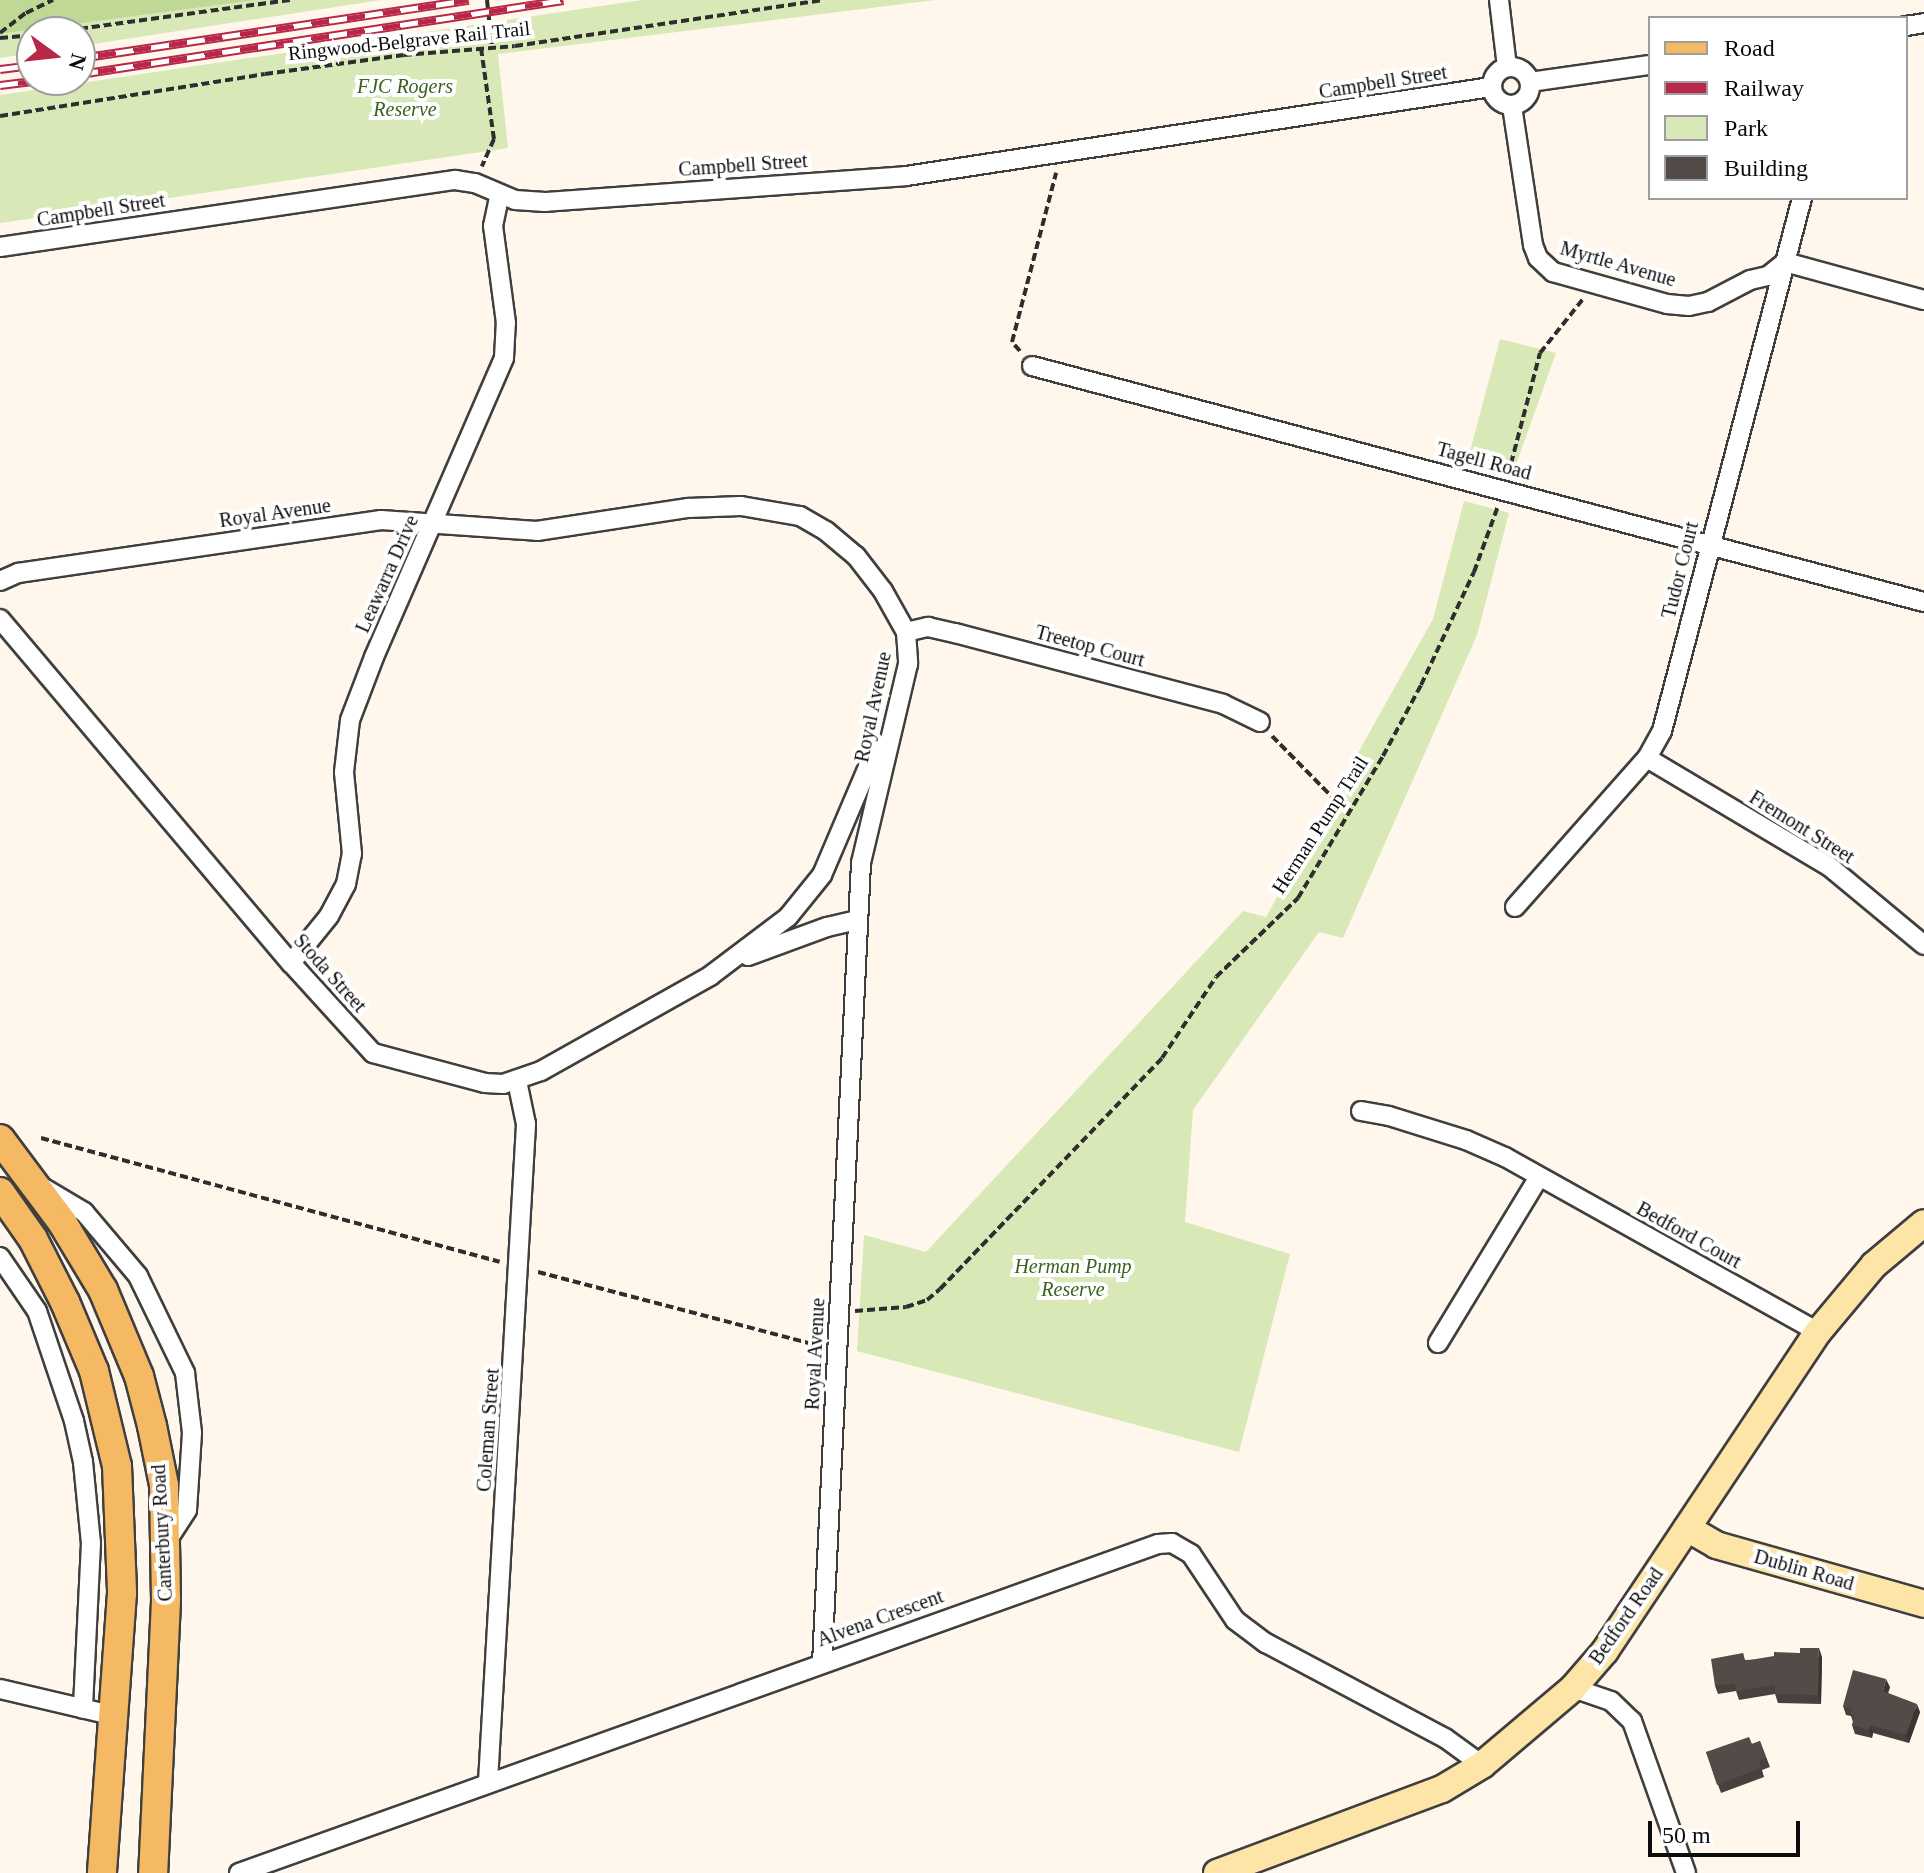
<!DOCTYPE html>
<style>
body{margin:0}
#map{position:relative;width:1924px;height:1873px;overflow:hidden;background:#fff7eb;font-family:Georgia,serif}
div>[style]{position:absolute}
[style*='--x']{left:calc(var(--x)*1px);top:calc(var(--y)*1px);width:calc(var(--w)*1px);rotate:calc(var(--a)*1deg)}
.green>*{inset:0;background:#d8e8b6}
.forest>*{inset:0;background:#bfd896}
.path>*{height:4px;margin-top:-2px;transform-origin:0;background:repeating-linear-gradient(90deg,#2e2e2e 0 8px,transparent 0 12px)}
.roads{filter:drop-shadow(2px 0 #3f3f3f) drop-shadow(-2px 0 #3f3f3f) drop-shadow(0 2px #3f3f3f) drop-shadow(0 -2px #3f3f3f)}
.street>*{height:18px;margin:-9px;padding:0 9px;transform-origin:9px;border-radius:9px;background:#fff}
.street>.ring{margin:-9px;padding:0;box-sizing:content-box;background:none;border:18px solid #fff;border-radius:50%}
.secondary>*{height:26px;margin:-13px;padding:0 13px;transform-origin:13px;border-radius:13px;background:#fde5a8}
.primary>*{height:28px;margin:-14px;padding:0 14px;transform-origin:14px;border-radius:14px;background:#f5b964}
.rail>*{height:9px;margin-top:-4.5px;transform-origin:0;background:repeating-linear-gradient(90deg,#fff 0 18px,#b82747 0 36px);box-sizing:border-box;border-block:2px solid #b82747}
.wall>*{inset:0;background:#48403f}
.shaded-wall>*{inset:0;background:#3b3433}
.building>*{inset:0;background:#544b49}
span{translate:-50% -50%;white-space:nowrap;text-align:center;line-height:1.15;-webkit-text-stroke:8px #fff;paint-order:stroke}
.street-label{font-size:20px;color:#0c0c0c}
.park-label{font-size:20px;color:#38621e;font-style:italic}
.legend{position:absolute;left:1648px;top:16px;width:260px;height:184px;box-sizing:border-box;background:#fff;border:2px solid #9e9e9e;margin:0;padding:10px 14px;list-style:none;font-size:24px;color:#0c0c0c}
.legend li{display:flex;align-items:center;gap:16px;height:40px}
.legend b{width:40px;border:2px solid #9e9e9e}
.north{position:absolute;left:16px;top:16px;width:80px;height:80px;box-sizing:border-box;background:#fff;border:2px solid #9e9e9e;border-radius:50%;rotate:105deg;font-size:22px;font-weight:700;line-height:32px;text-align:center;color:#0c0c0c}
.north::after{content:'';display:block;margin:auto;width:28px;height:36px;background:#b82747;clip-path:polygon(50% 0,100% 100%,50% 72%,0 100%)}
.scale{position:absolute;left:1648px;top:1821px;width:152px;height:36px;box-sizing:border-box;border:4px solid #0c0c0c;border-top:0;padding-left:10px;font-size:24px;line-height:28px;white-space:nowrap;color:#0c0c0c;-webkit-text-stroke:6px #fff;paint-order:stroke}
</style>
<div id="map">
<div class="green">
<div style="clip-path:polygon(256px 0,381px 0,80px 46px,80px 32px,32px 32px,32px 53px,0 58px,0 34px)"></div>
<div style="clip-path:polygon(642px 0,935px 0,498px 54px,508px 148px,0 223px,0 95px)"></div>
<div style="clip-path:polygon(1500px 339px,1556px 353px,1515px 467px,1469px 455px)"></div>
<div style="clip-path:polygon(1464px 501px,1509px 513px,1477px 635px,1343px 938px,1319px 932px,1193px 1110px,1185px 1222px,1290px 1254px,1239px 1452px,857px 1351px,864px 1235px,926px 1252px,1243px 911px,1266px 917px,1433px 619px)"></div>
</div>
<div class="forest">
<div style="clip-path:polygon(0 0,256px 0,0 34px)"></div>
</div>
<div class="path">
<div style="--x:487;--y:0;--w:47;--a:83.9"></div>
<div style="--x:56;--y:32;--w:236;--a:-7.8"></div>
<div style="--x:0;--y:33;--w:33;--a:-38"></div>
<div style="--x:26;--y:13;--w:30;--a:-26"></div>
<div style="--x:0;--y:38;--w:32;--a:-5"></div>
<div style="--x:481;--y:48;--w:92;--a:81.9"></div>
<div style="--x:494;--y:139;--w:30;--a:114"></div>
<div style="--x:0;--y:116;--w:268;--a:-9"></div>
<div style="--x:265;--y:74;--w:140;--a:-7.8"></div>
<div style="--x:404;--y:55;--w:111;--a:-4.6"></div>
<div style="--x:515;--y:46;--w:310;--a:-8.5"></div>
<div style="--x:1020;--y:351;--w:12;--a:-132"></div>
<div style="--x:1012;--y:342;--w:175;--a:-75.4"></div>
<div style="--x:1508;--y:475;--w:126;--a:-75.3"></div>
<div style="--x:1540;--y:353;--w:69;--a:-51.5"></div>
<div style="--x:1272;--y:736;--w:110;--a:45.4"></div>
<div style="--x:41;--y:1138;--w:475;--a:15.1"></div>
<div style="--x:538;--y:1272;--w:292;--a:14.7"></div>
<div style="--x:855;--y:1311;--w:51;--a:-4.5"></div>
<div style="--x:906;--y:1307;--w:22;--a:-18"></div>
<div style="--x:927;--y:1300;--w:17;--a:-40"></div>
<div style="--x:940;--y:1289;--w:320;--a:-46.1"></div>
<div style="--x:1162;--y:1058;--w:97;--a:-56.3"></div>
<div style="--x:1216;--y:977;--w:114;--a:-43.9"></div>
<div style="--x:1298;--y:898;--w:165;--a:-59.1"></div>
<div style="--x:1383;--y:756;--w:81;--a:-61.8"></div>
<div style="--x:1421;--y:685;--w:125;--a:-64.9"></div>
<div style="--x:1474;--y:572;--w:70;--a:-70"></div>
</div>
<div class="roads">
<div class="street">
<div style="--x:1499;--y:0;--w:67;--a:83.2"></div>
<div style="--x:1906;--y:26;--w:18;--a:-9"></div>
<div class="ring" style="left:1492px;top:67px;width:20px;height:20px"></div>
<div style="--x:1530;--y:82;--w:121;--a:-8.1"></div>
<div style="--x:1512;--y:106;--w:141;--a:81.4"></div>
<div style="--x:1533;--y:245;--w:14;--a:69"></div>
<div style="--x:1538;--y:258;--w:21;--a:43"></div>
<div style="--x:1553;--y:272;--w:118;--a:15.7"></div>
<div style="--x:1667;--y:304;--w:22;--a:5"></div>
<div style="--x:1689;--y:306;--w:19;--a:-12"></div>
<div style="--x:1708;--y:302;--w:47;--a:-27.6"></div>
<div style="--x:1750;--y:280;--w:18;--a:-13"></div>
<div style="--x:1768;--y:276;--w:22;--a:-39"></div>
<div style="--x:1785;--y:262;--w:144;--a:15.3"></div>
<div style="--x:0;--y:247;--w:460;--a:-8.4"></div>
<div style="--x:455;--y:180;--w:20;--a:9"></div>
<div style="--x:475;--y:183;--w:43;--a:23"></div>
<div style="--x:515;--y:200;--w:30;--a:4"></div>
<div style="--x:545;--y:202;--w:362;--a:-4.1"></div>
<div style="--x:906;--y:176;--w:592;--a:-8.65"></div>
<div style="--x:1032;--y:366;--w:923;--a:14.82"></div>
<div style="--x:0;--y:581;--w:20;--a:-24"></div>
<div style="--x:18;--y:573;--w:367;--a:-8.3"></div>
<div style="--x:381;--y:520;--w:156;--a:4"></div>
<div style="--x:537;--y:531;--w:153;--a:-8.7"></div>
<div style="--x:688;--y:508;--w:53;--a:-2.2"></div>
<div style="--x:741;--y:506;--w:60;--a:9.6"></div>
<div style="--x:800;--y:516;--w:30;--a:30"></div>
<div style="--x:826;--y:531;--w:39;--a:40"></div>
<div style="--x:856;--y:556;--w:44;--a:52.4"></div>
<div style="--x:883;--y:591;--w:47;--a:60.7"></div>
<div style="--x:906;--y:632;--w:32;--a:86"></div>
<div style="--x:908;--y:664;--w:204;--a:103.3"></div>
<div style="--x:861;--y:863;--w:800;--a:92.79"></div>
<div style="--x:0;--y:619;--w:451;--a:49.8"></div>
<div style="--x:291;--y:963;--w:122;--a:47.7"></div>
<div style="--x:373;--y:1053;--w:116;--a:15"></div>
<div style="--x:485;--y:1083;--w:18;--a:3"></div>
<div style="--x:503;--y:1084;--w:40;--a:-18.9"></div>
<div style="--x:541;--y:1071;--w:194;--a:-29.3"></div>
<div style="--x:710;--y:976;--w:98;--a:-37.1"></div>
<div style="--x:788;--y:917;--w:54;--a:-51"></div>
<div style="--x:822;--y:875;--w:117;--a:-66.9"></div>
<div style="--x:868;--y:767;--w:27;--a:-51"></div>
<div style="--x:906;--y:632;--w:23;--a:-13"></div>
<div style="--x:928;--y:627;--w:28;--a:13"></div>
<div style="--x:955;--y:633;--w:277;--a:14.8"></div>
<div style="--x:1223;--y:704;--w:41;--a:25.9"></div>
<div style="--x:1647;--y:758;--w:213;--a:30.8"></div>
<div style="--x:1830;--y:867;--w:122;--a:39.7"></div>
<div style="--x:1515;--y:907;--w:199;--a:-48.5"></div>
<div style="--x:1647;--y:758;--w:31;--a:-61"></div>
<div style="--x:1662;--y:731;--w:551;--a:-75.28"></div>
<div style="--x:748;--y:956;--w:84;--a:-20.2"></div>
<div style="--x:827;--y:927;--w:32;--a:-13"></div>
<div style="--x:291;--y:963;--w:60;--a:-51"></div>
<div style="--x:329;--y:916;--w:36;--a:-62"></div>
<div style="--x:346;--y:884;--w:31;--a:-79"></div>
<div style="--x:352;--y:854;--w:82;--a:-95.6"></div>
<div style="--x:344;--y:772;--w:52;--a:-83.4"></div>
<div style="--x:350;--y:720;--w:67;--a:-69.1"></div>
<div style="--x:374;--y:657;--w:326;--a:-66.5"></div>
<div style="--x:504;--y:358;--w:35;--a:-87"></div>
<div style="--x:506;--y:323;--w:98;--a:-97.6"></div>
<div style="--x:493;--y:226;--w:33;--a:-78"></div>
<div style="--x:1361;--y:1111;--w:28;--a:10"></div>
<div style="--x:1389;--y:1116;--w:81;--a:17.3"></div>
<div style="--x:1466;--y:1140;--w:43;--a:23.6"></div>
<div style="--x:1505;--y:1157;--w:359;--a:29.2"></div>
<div style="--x:42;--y:1187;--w:49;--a:30.8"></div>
<div style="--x:84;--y:1212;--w:84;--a:49.8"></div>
<div style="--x:138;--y:1276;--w:108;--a:64.1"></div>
<div style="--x:185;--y:1373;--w:60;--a:83.3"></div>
<div style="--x:192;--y:1433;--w:77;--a:93.7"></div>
<div style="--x:187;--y:1510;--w:37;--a:123"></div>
<div style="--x:0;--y:1257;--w:65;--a:55.6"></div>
<div style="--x:37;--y:1311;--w:116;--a:71.4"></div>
<div style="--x:74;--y:1421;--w:42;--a:77.6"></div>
<div style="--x:83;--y:1462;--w:81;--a:84.4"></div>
<div style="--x:91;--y:1543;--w:166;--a:92.8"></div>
<div style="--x:1438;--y:1343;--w:194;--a:-58.7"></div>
<div style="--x:1573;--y:1688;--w:40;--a:18.9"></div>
<div style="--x:1611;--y:1701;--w:29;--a:44"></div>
<div style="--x:1632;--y:1721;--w:161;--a:70.4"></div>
<div style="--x:0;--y:1689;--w:118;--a:13.2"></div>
<div style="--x:488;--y:1782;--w:659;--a:-86.69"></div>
<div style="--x:526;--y:1124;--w:44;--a:-101.8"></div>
<div style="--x:239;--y:1873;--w:976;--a:-19.7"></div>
<div style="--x:1158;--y:1544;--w:14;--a:-4"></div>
<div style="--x:1172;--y:1543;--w:22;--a:30"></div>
<div style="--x:1191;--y:1554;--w:79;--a:56.3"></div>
<div style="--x:1235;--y:1620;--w:39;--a:37"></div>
<div style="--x:1266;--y:1643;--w:203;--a:28"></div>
<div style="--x:1445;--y:1738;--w:46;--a:36.1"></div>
</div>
<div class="secondary">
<div style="--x:1687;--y:1528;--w:34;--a:30"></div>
<div style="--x:1716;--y:1545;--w:216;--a:15.8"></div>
<div style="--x:1217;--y:1873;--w:240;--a:-20.5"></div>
<div style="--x:1442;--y:1789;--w:47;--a:-31"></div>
<div style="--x:1482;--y:1765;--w:119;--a:-40.2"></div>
<div style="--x:1573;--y:1688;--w:49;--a:-49.1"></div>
<div style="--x:1605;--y:1651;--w:384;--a:-56.3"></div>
<div style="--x:1818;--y:1332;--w:87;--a:-50.1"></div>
<div style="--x:1874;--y:1265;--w:65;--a:-40"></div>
</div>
<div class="primary">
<div style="--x:0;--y:1139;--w:104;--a:53.2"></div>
<div style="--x:62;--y:1222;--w:79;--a:58.9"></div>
<div style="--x:103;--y:1290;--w:93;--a:67.3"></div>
<div style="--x:139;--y:1376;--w:52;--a:75.4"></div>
<div style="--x:152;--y:1426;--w:60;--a:78.5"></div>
<div style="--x:164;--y:1485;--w:116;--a:89"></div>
<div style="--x:166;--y:1601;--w:272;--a:92.7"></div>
<div style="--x:0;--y:1192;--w:57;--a:54.9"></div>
<div style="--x:33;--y:1239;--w:71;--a:63.1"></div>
<div style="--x:65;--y:1302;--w:75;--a:67.2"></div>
<div style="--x:94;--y:1371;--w:98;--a:76.4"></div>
<div style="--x:117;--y:1466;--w:127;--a:87.7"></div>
<div style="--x:122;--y:1593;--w:281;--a:94.1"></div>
</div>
</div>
<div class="rail">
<div style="--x:80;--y:58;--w:393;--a:-8.5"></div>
<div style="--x:0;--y:69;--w:32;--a:-7"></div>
<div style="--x:80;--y:74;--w:489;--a:-8.7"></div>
<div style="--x:0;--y:85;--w:39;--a:-7"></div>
</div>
<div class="wall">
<div style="clip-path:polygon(1743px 1653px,1745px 1660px,1822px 1657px,1821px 1704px,1778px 1703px,1775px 1694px,1739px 1700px,1736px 1691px,1718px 1694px,1715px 1686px)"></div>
<div style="clip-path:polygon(1890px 1687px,1888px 1693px,1920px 1712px,1909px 1743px,1873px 1733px,1872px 1738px,1855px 1734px,1852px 1725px,1853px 1722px,1851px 1716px,1846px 1715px,1843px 1706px)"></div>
<div style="clip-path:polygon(1760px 1741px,1770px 1767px,1762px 1770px,1764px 1777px,1721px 1793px,1706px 1752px,1752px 1744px)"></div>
</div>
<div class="shaded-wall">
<div style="clip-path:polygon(1819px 1648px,1822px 1657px,1821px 1704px,1818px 1695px)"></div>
<div style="clip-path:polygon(1886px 1679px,1890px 1687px,1886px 1699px,1883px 1691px)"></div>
<div style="clip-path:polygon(1917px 1704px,1920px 1712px,1909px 1743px,1906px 1735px)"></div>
<div style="clip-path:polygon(1870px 1725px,1873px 1733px,1872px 1738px,1869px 1730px)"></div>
</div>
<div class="building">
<div style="clip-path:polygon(1800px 1648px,1819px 1648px,1818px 1695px,1775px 1694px,1775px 1685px,1736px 1691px,1735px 1683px,1715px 1686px,1711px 1659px,1743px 1653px,1744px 1661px,1774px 1656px,1774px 1652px,1800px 1653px)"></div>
<div style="clip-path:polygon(1853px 1670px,1886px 1679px,1883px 1691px,1917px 1704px,1906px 1735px,1870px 1725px,1869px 1730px,1852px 1725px,1855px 1715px,1850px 1714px,1852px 1709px,1843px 1706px)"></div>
<div style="clip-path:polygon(1749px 1737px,1752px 1744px,1760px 1741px,1766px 1758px,1759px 1761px,1761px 1768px,1717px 1785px,1706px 1752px)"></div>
</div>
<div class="street-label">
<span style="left:409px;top:41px;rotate:-6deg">Ringwood-Belgrave Rail Trail</span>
<span style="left:1383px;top:82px;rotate:-9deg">Campbell Street</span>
<span style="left:743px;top:165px;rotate:-4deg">Campbell Street</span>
<span style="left:101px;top:210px;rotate:-9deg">Campbell Street</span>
<span style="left:1618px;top:264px;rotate:16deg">Myrtle Avenue</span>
<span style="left:1484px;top:461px;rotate:15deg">Tagell Road</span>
<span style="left:275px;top:513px;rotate:-8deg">Royal Avenue</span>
<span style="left:1680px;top:570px;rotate:-76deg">Tudor Court</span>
<span style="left:387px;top:574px;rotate:-66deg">Leawarra Drive</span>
<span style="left:1090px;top:646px;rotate:15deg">Treetop Court</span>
<span style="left:873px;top:707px;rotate:-78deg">Royal Avenue</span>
<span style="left:1320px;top:825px;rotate:-57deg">Herman Pump Trail</span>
<span style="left:1802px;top:827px;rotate:32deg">Fremont Street</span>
<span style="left:330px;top:973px;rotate:48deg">Stoda Street</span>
<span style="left:1689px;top:1235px;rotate:29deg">Bedford Court</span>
<span style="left:815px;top:1354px;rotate:-87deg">Royal Avenue</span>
<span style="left:488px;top:1430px;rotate:-86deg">Coleman Street</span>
<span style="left:162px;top:1533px;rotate:-93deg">Canterbury Road</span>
<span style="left:1804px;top:1570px;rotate:16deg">Dublin Road</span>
<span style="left:1626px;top:1616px;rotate:-55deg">Bedford Road</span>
<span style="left:880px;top:1618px;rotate:-20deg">Alvena Crescent</span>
</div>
<div class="park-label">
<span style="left:405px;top:98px">FJC Rogers<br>Reserve</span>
<span style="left:1073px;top:1278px">Herman Pump<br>Reserve</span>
</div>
<ul class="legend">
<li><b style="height:10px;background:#f5b964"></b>Road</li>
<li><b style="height:10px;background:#b82747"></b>Railway</li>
<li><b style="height:22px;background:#d8e8b6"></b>Park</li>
<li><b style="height:22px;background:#544b49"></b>Building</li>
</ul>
<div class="north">N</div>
<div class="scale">50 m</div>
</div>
